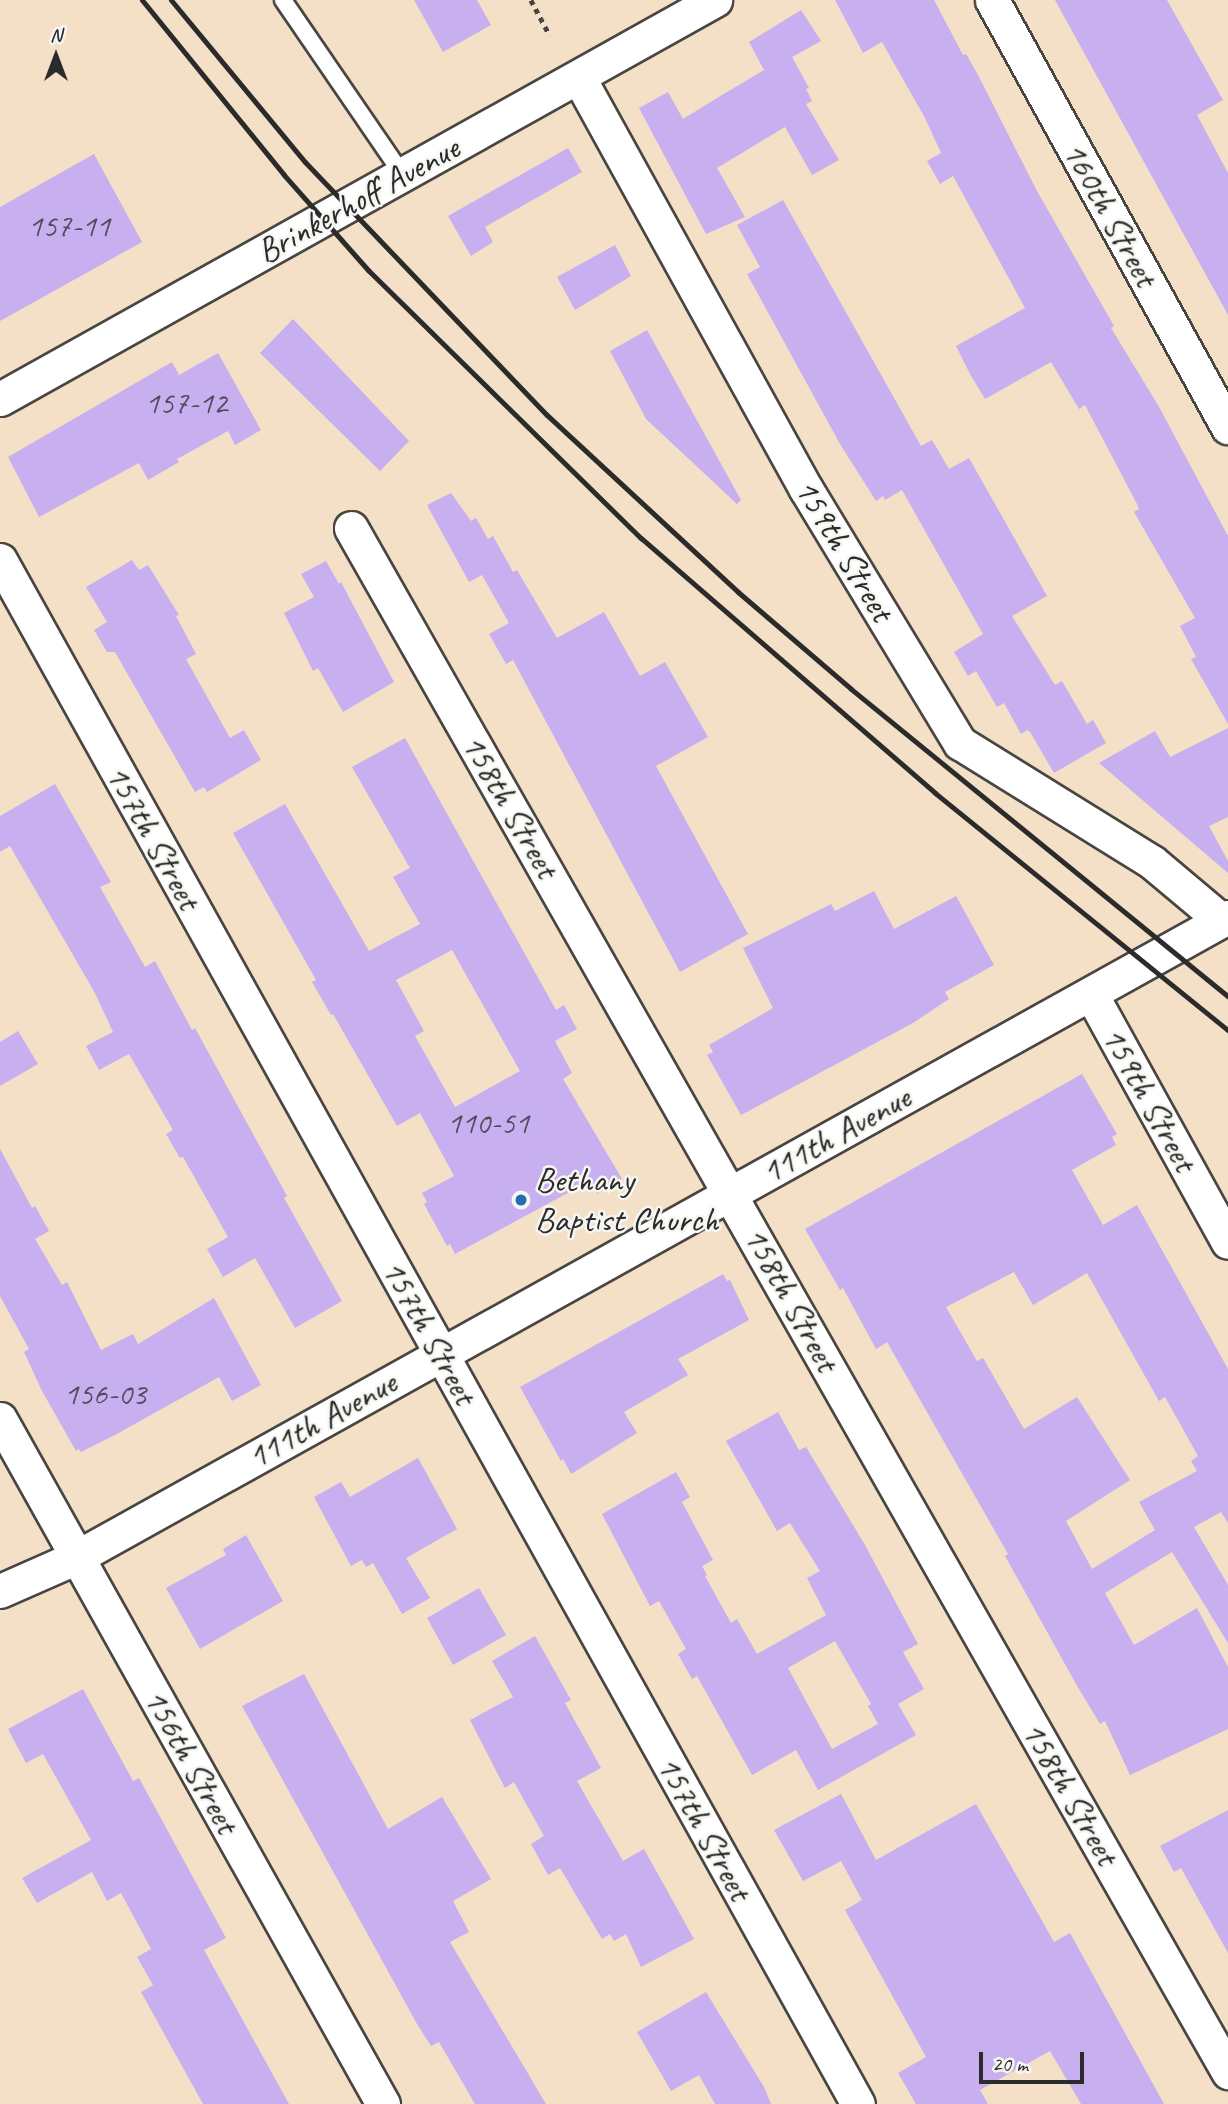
<!DOCTYPE html>
<style>
body{margin:0}
#map{position:relative;width:1228px;height:2104px;overflow:hidden;background:#f3e0c6;font-family:Caveat,sans-serif}
div>[style]{position:absolute}
[style*='--x']{left:calc(var(--x)*1px);top:calc(var(--y)*1px);width:calc(var(--w)*1px);rotate:calc(var(--a)*1deg)}
.building>*{inset:0;background:#c8aff0}
.path>*{height:4.5px;margin-top:-2.25px;transform-origin:0;background:repeating-linear-gradient(90deg,#494642 0 5px,transparent 0 10px)}
.roads{filter:drop-shadow(2px 0 #494642) drop-shadow(-2px 0 #494642) drop-shadow(0 2px #494642) drop-shadow(0 -2px #494642)}
.service>*{height:16px;margin:-8px;padding:0 8px;transform-origin:8px;border-radius:8px;background:#fff}
.minor>*{height:33px;margin:-16.5px;padding:0 16.5px;transform-origin:16.5px;border-radius:16.5px;background:#fff}
.rail>*{height:5px;margin:-2.5px;padding:0 2.5px;transform-origin:2.5px;border-radius:2.5px;background:#2b2b2b}
.dots>*{width:19px;height:19px;translate:-50% -50%;box-sizing:border-box;border:4px solid #f6f6f2;border-radius:50%}
span{translate:-50% -50%;white-space:nowrap;text-align:center;line-height:1.15;-webkit-text-stroke:5px #f6f6f2;paint-order:stroke}
.number-label{font-size:32px;color:#524c5c}
.number-label span{-webkit-text-stroke-width:0}
.street-label{font-size:35px;color:#2b2b2b}
.poi-label{font-size:35px;color:#2b2b2b}
.left{translate:0 -50%;text-align:left}
.north{position:absolute;left:21px;top:21px;width:70px;height:70px;-webkit-text-stroke:5px #f6f6f2;paint-order:stroke;rotate:0deg;font-size:19px;font-weight:700;line-height:28px;text-align:center;color:#2b2b2b}
.north::after{content:'';display:block;margin:auto;width:24px;height:32px;background:#2b2b2b;clip-path:polygon(50% 0,100% 100%,50% 72%,0 100%)}
.scale{position:absolute;left:979px;top:2052px;width:105px;height:32px;box-sizing:border-box;border:4px solid #2b2b2b;border-top:0;padding-left:9px;font-size:21px;line-height:24px;white-space:nowrap;color:#2b2b2b;-webkit-text-stroke:5px #f6f6f2;paint-order:stroke}
</style>
<div id="map">
<div class="building">
<div style="clip-path:polygon(414px 0,477px 0,491px 25px,443px 52px)"></div>
<div style="clip-path:polygon(835px 0,934px 0,963px 55px,966px 54px,977px 73px,1037px 191px,1114px 326px,1111px 328px,1158px 405px,1228px 536px,1228px 724px,1191px 659px,1196px 657px,1180px 626px,1195px 618px,1134px 512px,1139px 509px,1137px 504px,1085px 405px,1079px 409px,1051px 362px,985px 399px,970px 374px,956px 346px,1025px 308px,953px 176px,940px 184px,927px 161px,941px 153px,925px 118px,882px 42px,863px 53px)"></div>
<div style="clip-path:polygon(1055px 0,1167px 0,1223px 100px,1197px 115px,1228px 173px,1228px 315px)"></div>
<div style="clip-path:polygon(801px 10px,821px 41px,792px 57px,809px 88px,806px 89px,812px 101px,806px 104px,839px 160px,812px 175px,785px 127px,717px 168px,745px 217px,706px 234px,639px 108px,668px 92px,683px 119px,722px 95px,764px 70px,749px 42px)"></div>
<div style="clip-path:polygon(568px 148px,582px 172px,485px 227px,493px 242px,471px 256px,448px 216px)"></div>
<div style="clip-path:polygon(94px 154px,142px 242px,0 321px,0 207px)"></div>
<div style="clip-path:polygon(783px 200px,921px 446px,932px 440px,949px 469px,969px 458px,1047px 596px,1012px 616px,1055px 685px,1062px 681px,1087px 724px,1093px 720px,1106px 743px,1054px 773px,1030px 732px,1027px 730px,1021px 734px,1004px 703px,997px 707px,976px 671px,968px 676px,954px 652px,983px 634px,902px 490px,885px 500px,883px 496px,876px 501px,840px 444px,747px 274px,760px 267px,737px 225px)"></div>
<div style="clip-path:polygon(615px 245px,631px 276px,575px 310px,557px 277px)"></div>
<div style="clip-path:polygon(293px 319px,409px 441px,380px 471px,260px 353px)"></div>
<div style="clip-path:polygon(647px 330px,741px 500px,737px 504px,646px 419px,610px 351px)"></div>
<div style="clip-path:polygon(218px 353px,261px 430px,235px 445px,228px 431px,177px 459px,179px 462px,148px 480px,139px 463px,39px 517px,8px 457px,172px 362px,179px 375px)"></div>
<div style="clip-path:polygon(451px 493px,471px 521px,476px 518px,488px 539px,493px 536px,513px 572px,517px 570px,557px 638px,604px 612px,640px 676px,665px 662px,708px 737px,656px 766px,748px 934px,680px 972px,513px 660px,506px 664px,489px 634px,509px 623px,482px 575px,469px 582px,427px 505px)"></div>
<div style="clip-path:polygon(132px 560px,139px 570px,148px 565px,179px 615px,176px 616px,196px 654px,186px 659px,230px 738px,244px 730px,261px 760px,207px 792px,204px 787px,195px 792px,115px 652px,107px 652px,94px 630px,107px 622px,86px 587px)"></div>
<div style="clip-path:polygon(326px 561px,339px 584px,341px 582px,394px 682px,343px 712px,318px 668px,313px 671px,284px 613px,314px 597px,301px 574px)"></div>
<div style="clip-path:polygon(1228px 728px,1228px 817px,1209px 826px,1228px 861px,1228px 873px,1099px 763px,1155px 731px,1170px 757px)"></div>
<div style="clip-path:polygon(evenodd,405px 738px,556px 1010px,564px 1005px,577px 1029px,555px 1041px,572px 1073px,563px 1079px,622px 1179px,597px 1194px,590px 1181px,455px 1254px,450px 1244px,447px 1246px,424px 1204px,427px 1202px,422px 1193px,454px 1176px,420px 1113px,397px 1126px,333px 1014px,331px 1015px,312px 982px,316px 980px,233px 833px,285px 804px,369px 951px,420px 924px,393px 877px,410px 868px,352px 767px,405px 738px,452px 950px,520px 1071px,455px 1107px,415px 1036px,424px 1031px,396px 980px,452px 950px)"></div>
<div style="clip-path:polygon(55px 784px,111px 882px,100px 887px,145px 967px,155px 961px,192px 1030px,195px 1028px,287px 1196px,284px 1198px,342px 1301px,295px 1328px,255px 1258px,223px 1277px,207px 1249px,228px 1237px,183px 1157px,180px 1158px,166px 1134px,173px 1130px,129px 1054px,99px 1070px,86px 1046px,113px 1032px,95px 993px,10px 846px,0 852px,0 816px)"></div>
<div style="clip-path:polygon(874px 891px,894px 929px,956px 896px,994px 965px,945px 992px,949px 999px,913px 1023px,741px 1115px,707px 1055px,713px 1052px,709px 1045px,773px 1008px,743px 948px,831px 904px,835px 911px)"></div>
<div style="clip-path:polygon(18px 1031px,38px 1064px,0 1086px,0 1042px)"></div>
<div style="clip-path:polygon(evenodd,1082px 1074px,1117px 1134px,1112px 1137px,1116px 1145px,1072px 1170px,1103px 1225px,1137px 1205px,1228px 1369px,1228px 1523px,1221px 1512px,1194px 1527px,1228px 1585px,1228px 1643px,1172px 1552px,1105px 1593px,1134px 1645px,1197px 1608px,1228px 1667px,1228px 1729px,1130px 1775px,1105px 1721px,1100px 1724px,1076px 1684px,1005px 1556px,1008px 1554px,887px 1342px,876px 1349px,843px 1288px,840px 1290px,805px 1229px,1082px 1074px,1014px 1272px,1033px 1305px,1087px 1273px,1159px 1401px,1165px 1397px,1198px 1456px,1191px 1461px,1197px 1471px,1139px 1502px,1155px 1530px,1092px 1569px,1066px 1521px,1130px 1480px,1077px 1397px,1024px 1429px,983px 1358px,977px 1361px,946px 1307px,1014px 1272px)"></div>
<div style="clip-path:polygon(0 1149px,32px 1208px,35px 1206px,49px 1231px,35px 1239px,62px 1285px,67px 1282px,101px 1350px,133px 1334px,138px 1344px,214px 1298px,261px 1385px,232px 1401px,219px 1377px,115px 1435px,81px 1452px,79px 1449px,76px 1451px,42px 1391px,24px 1352px,29px 1349px,0 1296px)"></div>
<div style="clip-path:polygon(723px 1274px,727px 1281px,730px 1280px,749px 1320px,678px 1359px,688px 1375px,624px 1412px,637px 1433px,571px 1474px,563px 1459px,561px 1461px,520px 1387px)"></div>
<div style="clip-path:polygon(evenodd,778px 1412px,799px 1450px,806px 1447px,865px 1545px,918px 1644px,903px 1652px,924px 1689px,898px 1704px,916px 1735px,818px 1790px,796px 1750px,752px 1775px,697px 1676px,692px 1679px,678px 1654px,686px 1649px,659px 1601px,650px 1606px,602px 1514px,676px 1472px,690px 1497px,682px 1502px,713px 1560px,702px 1566px,707px 1575px,705px 1576px,731px 1623px,737px 1619px,757px 1654px,826px 1615px,807px 1578px,820px 1571px,790px 1523px,777px 1531px,726px 1441px,778px 1412px,835px 1641px,871px 1704px,868px 1706px,878px 1724px,832px 1749px,788px 1668px,835px 1641px)"></div>
<div style="clip-path:polygon(418px 1458px,457px 1529px,406px 1558px,430px 1598px,402px 1614px,373px 1563px,366px 1567px,362px 1560px,351px 1566px,314px 1497px,341px 1482px,350px 1497px)"></div>
<div style="clip-path:polygon(246px 1535px,283px 1601px,200px 1649px,166px 1588px,226px 1555px,223px 1549px)"></div>
<div style="clip-path:polygon(479px 1588px,506px 1635px,453px 1665px,427px 1618px)"></div>
<div style="clip-path:polygon(535px 1636px,571px 1700px,565px 1703px,601px 1768px,577px 1781px,623px 1861px,644px 1849px,694px 1939px,641px 1967px,626px 1934px,614px 1941px,610px 1934px,602px 1939px,560px 1868px,548px 1875px,531px 1844px,544px 1836px,514px 1782px,505px 1788px,470px 1720px,513px 1697px,492px 1661px)"></div>
<div style="clip-path:polygon(304px 1674px,388px 1829px,442px 1797px,491px 1879px,453px 1901px,469px 1932px,450px 1942px,546px 2104px,475px 2104px,439px 2042px,431px 2046px,417px 2024px,242px 1706px)"></div>
<div style="clip-path:polygon(83px 1689px,133px 1781px,139px 1778px,226px 1938px,204px 1950px,289px 2104px,203px 2104px,141px 1992px,153px 1985px,137px 1957px,151px 1949px,121px 1893px,107px 1901px,92px 1872px,37px 1903px,22px 1878px,91px 1840px,43px 1754px,26px 1763px,8px 1729px)"></div>
<div style="clip-path:polygon(841px 1794px,876px 1860px,976px 1804px,1054px 1942px,1070px 1933px,1164px 2104px,1081px 2104px,1050px 2051px,980px 2090px,988px 2104px,916px 2104px,898px 2073px,926px 2057px,845px 1910px,862px 1900px,841px 1861px,803px 1881px,774px 1830px)"></div>
<div style="clip-path:polygon(1228px 1810px,1228px 1953px,1181px 1868px,1174px 1872px,1160px 1846px)"></div>
<div style="clip-path:polygon(706px 1992px,764px 2087px,771px 2104px,715px 2104px,699px 2075px,671px 2091px,637px 2032px)"></div>
</div>
<div class="path">
<div style="--x:531;--y:0;--w:40;--a:62"></div>
</div>
<div class="roads">
<div class="service">
<div style="--x:283;--y:0;--w:212;--a:55.6"></div>
</div>
<div class="minor">
<div style="--x:992;--y:0;--w:488;--a:61.1"></div>
<div style="--x:579;--y:78;--w:470;--a:61.1"></div>
<div style="--x:806;--y:489;--w:297;--a:58.8"></div>
<div style="--x:960;--y:743;--w:226;--a:31.8"></div>
<div style="--x:1152;--y:862;--w:90;--a:40"></div>
<div style="--x:0;--y:399;--w:819;--a:-29.16"></div>
<div style="--x:351;--y:528;--w:1776;--a:60.4"></div>
<div style="--x:0;--y:560;--w:1766;--a:60.94"></div>
<div style="--x:1091;--y:994;--w:283;--a:61.1"></div>
<div style="--x:0;--y:1419;--w:785;--a:60.79"></div>
<div style="--x:0;--y:1591;--w:84;--a:-23.8"></div>
<div style="--x:77;--y:1557;--w:1317;--a:-29.08"></div>
</div>
</div>
<div class="rail">
<div style="--x:142;--y:0;--w:225;--a:50.9"></div>
<div style="--x:284;--y:175;--w:127;--a:48.5"></div>
<div style="--x:368;--y:270;--w:383;--a:44.5"></div>
<div style="--x:641;--y:538;--w:389;--a:40.9"></div>
<div style="--x:935;--y:793;--w:377;--a:39"></div>
<div style="--x:171;--y:0;--w:210;--a:50.4"></div>
<div style="--x:305;--y:162;--w:350;--a:46.3"></div>
<div style="--x:547;--y:415;--w:260;--a:42.8"></div>
<div style="--x:738;--y:592;--w:149;--a:40.6"></div>
<div style="--x:851;--y:689;--w:486;--a:39.2"></div>
</div>
<div class="dots">
<div style="left:521px;top:1200px;background:#1f6fb2"></div>
</div>
<div class="number-label">
<span style="left:69px;top:226px">157-11</span>
<span style="left:186px;top:403px">157-12</span>
<span style="left:488px;top:1123px">110-51</span>
<span style="left:105px;top:1394px">156-03</span>
</div>
<div class="street-label">
<span style="left:358px;top:200px;rotate:-29deg">Brinkerhoff Avenue</span>
<span style="left:1110px;top:214px;rotate:61deg">160th Street</span>
<span style="left:844px;top:550px;rotate:59deg">159th Street</span>
<span style="left:510px;top:806px;rotate:60deg">158th Street</span>
<span style="left:153px;top:837px;rotate:61deg">157th Street</span>
<span style="left:1149px;top:1099px;rotate:61deg">159th Street</span>
<span style="left:836px;top:1135px;rotate:-29deg">111th Avenue</span>
<span style="left:791px;top:1299px;rotate:61deg">158th Street</span>
<span style="left:429px;top:1332px;rotate:61deg">157th Street</span>
<span style="left:322px;top:1420px;rotate:-29deg">111th Avenue</span>
<span style="left:191px;top:1761px;rotate:61deg">156th Street</span>
<span style="left:1070px;top:1793px;rotate:60deg">158th Street</span>
<span style="left:704px;top:1828px;rotate:61deg">157th Street</span>
</div>
<div class="poi-label">
<span class="left" style="left:535px;top:1200px">Bethany<br>Baptist Church</span>
</div>
<div class="north">N</div>
<div class="scale">20 m</div>
</div>
